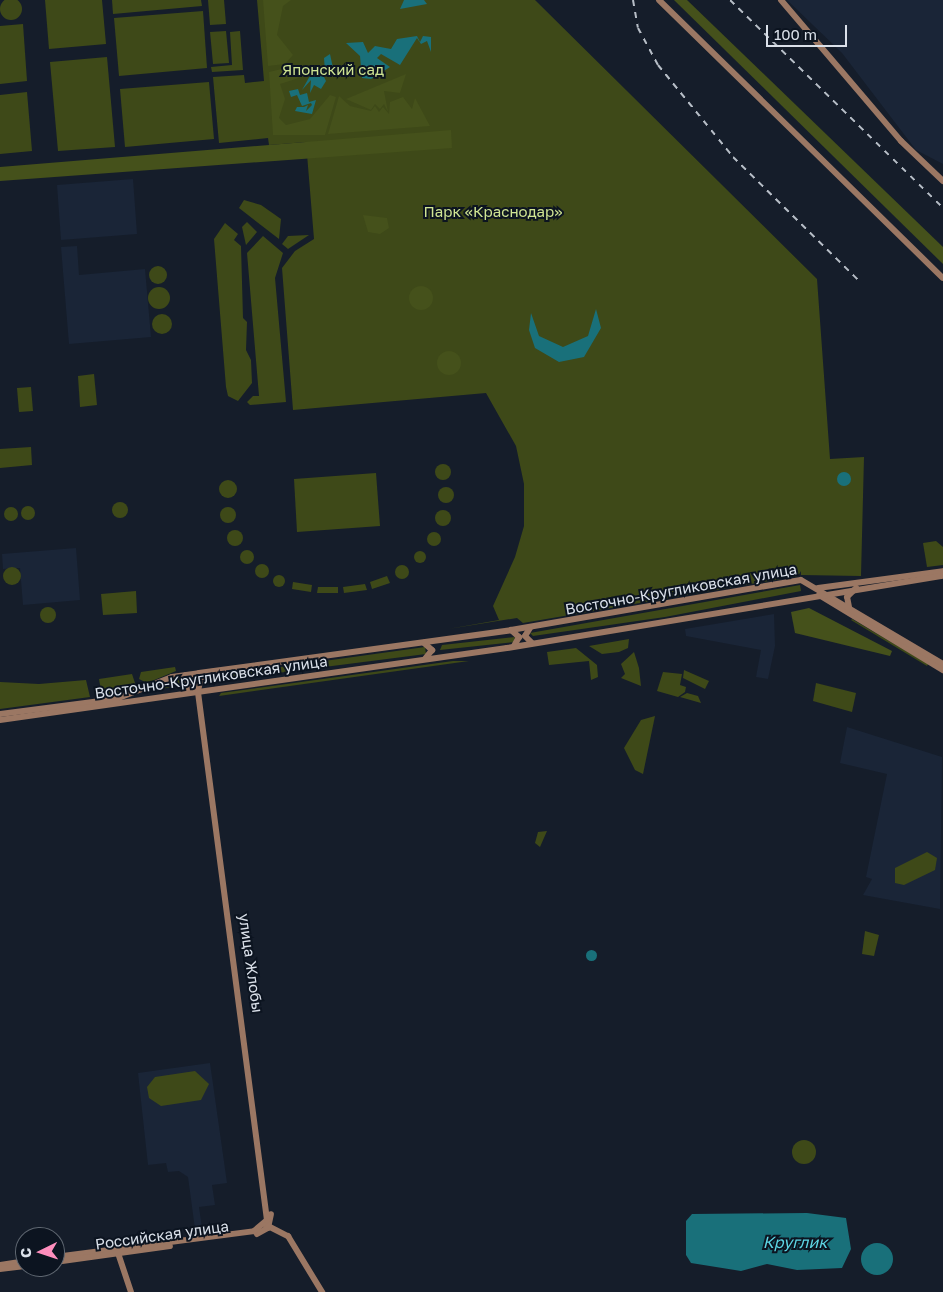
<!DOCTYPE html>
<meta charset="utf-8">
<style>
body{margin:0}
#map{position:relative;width:943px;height:1292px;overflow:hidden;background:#151d2a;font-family:"Golos Text",sans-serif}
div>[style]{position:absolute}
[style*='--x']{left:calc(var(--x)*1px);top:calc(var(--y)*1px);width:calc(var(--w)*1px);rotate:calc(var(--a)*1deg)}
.built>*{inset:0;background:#1a2537}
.green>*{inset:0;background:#3e4918}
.round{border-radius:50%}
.forest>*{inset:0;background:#45511b}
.water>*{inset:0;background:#19707a}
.secondary>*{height:6px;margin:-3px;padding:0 3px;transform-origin:3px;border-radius:3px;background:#9b7763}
.rail>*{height:2px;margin-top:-1px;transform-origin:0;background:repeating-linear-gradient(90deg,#b7bec7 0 6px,transparent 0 12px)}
span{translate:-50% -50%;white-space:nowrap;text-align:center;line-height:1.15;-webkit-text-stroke:4px #0c1420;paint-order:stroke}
.park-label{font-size:15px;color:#d0e593}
.street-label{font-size:15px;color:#dae0e9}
.water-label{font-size:16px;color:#5dd5e4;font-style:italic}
.north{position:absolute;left:15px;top:1227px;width:50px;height:50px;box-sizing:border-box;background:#0c1420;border:1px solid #5e6670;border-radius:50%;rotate:266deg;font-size:14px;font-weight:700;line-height:20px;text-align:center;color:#dae0e9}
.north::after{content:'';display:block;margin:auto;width:18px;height:22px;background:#fe8ebd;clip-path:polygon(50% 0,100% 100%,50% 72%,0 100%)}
.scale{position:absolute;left:766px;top:25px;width:81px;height:22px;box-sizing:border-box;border:2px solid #dae0e9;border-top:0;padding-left:6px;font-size:15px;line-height:18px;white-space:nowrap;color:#dae0e9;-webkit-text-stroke:4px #0c1420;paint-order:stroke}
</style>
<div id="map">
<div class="built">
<div style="clip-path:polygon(787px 0,943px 0,943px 164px,916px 150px,842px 53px)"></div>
<div style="clip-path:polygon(133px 179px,137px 234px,61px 240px,57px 185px)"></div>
<div style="clip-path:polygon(77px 246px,79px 275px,145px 269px,151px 337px,69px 344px,61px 247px)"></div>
<div style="clip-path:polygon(76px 548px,80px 600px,23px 605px,20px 568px,3px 569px,2px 554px)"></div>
<div style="clip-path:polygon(774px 614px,775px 646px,768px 679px,756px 677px,761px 650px,686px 636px,685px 629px)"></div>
<div style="clip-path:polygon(847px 727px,942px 757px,940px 909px,863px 895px,872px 879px,866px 877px,887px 774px,840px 763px)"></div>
<div style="clip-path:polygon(210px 1063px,227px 1183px,212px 1185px,215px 1205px,199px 1207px,202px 1228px,195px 1229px,188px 1177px,179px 1171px,168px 1172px,166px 1163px,148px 1165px,138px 1073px)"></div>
</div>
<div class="green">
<div class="round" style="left:0;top:-2px;width:22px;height:22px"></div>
<div style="clip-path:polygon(45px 0,102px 0,106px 44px,49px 49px)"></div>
<div style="clip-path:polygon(112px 0,201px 0,202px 6px,113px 14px)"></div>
<div style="clip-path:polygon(208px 0,224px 0,226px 24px,210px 25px)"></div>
<div style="clip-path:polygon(257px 0,535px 0,817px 279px,830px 459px,864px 457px,861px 576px,801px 575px,801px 571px,798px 576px,523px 623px,517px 618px,448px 629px,499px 620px,493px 606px,515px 557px,524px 526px,524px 484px,516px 446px,486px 393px,293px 410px,282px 268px,295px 251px,314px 239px,306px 142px,269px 145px,268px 138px,219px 143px,213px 77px,244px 75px,245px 83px,264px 81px)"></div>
<div style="clip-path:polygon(203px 11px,207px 68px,119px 76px,114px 18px)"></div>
<div style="clip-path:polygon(23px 24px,27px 81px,0 84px,0 26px)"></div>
<div style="clip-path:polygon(226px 31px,229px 63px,213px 64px,210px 32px)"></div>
<div style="clip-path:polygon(240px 31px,243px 70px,212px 72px,211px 67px,232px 65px,230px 32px)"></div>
<div style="clip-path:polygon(107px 57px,115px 147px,58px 151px,50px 62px)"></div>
<div style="clip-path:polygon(209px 82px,214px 139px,125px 147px,120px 89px)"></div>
<div style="clip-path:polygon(27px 92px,32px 151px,0 154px,0 95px)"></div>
<div style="clip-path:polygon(244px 200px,261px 205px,281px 219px,279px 239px,239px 208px)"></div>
<div style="clip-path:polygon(247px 222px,257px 232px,246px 245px,242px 227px)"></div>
<div style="clip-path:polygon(225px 223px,238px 234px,234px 240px,241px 246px,243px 318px,247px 322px,246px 350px,251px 360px,252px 383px,238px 401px,228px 396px,226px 387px,214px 239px)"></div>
<div style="clip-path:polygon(309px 235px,288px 249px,282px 244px,288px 236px)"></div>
<div style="clip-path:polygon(263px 236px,283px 253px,275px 278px,286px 402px,250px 405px,247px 402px,253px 396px,259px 396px,247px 253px)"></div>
<div class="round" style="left:149px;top:266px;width:18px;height:18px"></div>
<div class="round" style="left:148px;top:287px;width:22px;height:22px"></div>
<div class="round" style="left:152px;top:314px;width:20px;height:20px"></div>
<div style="clip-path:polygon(94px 374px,97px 405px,80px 407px,78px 376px)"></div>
<div style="clip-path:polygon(31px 387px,33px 411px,19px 412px,17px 388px)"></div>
<div style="clip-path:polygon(31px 447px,32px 465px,0 468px,0 449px)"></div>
<div class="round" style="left:435px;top:464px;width:16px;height:16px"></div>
<div style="clip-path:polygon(376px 473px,380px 526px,297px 532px,294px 479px)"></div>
<div class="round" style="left:219px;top:480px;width:18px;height:18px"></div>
<div class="round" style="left:438px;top:487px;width:16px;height:16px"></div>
<div class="round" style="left:112px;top:502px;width:16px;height:16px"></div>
<div class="round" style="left:21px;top:506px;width:14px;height:14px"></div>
<div class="round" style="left:4px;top:507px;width:14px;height:14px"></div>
<div class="round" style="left:220px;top:507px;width:16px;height:16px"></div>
<div class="round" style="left:435px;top:510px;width:16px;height:16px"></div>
<div class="round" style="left:227px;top:530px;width:16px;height:16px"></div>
<div class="round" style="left:427px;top:532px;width:14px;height:14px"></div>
<div style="clip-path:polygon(936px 541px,943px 547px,943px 565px,927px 567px,923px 543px)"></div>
<div class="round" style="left:240px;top:550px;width:14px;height:14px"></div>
<div class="round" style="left:414px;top:551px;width:12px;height:12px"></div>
<div class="round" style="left:255px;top:564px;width:14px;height:14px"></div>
<div class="round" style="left:395px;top:565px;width:14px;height:14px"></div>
<div class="round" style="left:3px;top:567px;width:18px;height:18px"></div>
<div class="round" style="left:273px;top:575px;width:12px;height:12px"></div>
<div style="clip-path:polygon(387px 576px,390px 583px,372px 589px,370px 582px)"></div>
<div style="clip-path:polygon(293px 582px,312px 585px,311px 592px,292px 589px)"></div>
<div style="clip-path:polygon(365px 584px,367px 590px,344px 593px,343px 587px)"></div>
<div style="clip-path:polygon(800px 585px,801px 591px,665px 617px,533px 636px,530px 633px)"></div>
<div style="clip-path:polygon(318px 587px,338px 587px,338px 593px,317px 593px)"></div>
<div style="clip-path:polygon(136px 591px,137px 613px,103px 615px,101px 594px)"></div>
<div class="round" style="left:40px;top:607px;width:16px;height:16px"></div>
<div style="clip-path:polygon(852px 619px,928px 664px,927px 666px,851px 620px)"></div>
<div style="clip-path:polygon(515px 637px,514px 642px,440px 650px,442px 645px)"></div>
<div style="clip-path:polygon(629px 639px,628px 648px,619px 652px,602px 654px,589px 646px)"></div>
<div style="clip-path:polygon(425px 647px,426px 654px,208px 682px,209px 677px)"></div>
<div style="clip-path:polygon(576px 648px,597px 665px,598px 677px,591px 680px,589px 661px,549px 665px,547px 652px)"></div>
<div style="clip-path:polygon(634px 652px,639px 668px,641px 686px,621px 678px,625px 674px,621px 664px)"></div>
<div style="clip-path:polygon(453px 661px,469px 661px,219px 696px,221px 693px)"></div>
<div style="clip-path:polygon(175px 667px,176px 671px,147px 683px,139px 679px,141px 672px)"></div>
<div style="clip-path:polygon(684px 670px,709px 681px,705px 689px,683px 678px)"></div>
<div style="clip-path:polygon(663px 672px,682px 674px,680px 685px,686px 687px,685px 692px,678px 697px,657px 691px)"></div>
<div style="clip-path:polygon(132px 674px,137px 689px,102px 696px,99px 679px)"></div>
<div style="clip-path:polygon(86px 680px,90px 697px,0 709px,0 682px,39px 684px)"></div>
<div style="clip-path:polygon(172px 680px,180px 679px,183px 684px,158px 690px)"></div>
<div style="clip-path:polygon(816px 683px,856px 693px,852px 712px,813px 701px)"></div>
<div style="clip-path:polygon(687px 693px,698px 696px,701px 703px,680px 697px)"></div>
<div style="clip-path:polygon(655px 716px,643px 774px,635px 770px,624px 748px,641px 720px)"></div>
<div style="clip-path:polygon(547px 831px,540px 847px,535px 843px,538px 832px)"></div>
<div style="clip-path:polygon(927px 852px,937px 858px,935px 870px,904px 885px,895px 883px,895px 868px)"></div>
<div style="clip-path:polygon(865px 931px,879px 935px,874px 956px,862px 954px)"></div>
<div style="clip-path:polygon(195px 1071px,209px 1084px,201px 1100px,161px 1106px,149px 1098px,147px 1087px,155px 1077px)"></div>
<div class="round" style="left:792px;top:1140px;width:24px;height:24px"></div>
</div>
<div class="forest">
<div style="clip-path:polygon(263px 0,291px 0,283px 6px,277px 35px,293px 55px,285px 64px,268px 66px)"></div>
<div style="clip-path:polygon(674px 0,687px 0,943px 247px,943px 264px)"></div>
<div style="clip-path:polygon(290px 67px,299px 78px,280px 84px,285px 99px,279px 118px,286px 125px,310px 119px,330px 95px,336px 97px,325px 135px,273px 135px,269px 72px)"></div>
<div style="clip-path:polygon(406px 74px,400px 93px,384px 91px,388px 112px,384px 104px,380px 109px,375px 104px,371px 110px,346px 99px)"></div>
<div style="clip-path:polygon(339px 96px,350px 106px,371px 111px,375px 106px,379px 112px,383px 107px,389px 114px,390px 102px,403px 97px,412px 109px,415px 98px,430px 126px,328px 134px)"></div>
<div style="clip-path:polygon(451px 130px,452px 148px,0 181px,0 167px)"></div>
<div style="clip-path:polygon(363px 215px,387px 218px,389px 228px,380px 234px,368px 232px)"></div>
<div class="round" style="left:409px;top:286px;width:24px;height:24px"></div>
<div class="round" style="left:437px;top:351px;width:24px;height:24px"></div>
<div style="clip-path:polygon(809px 608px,892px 651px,890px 656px,795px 633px,791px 612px)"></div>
</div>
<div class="water">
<div style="clip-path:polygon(404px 0,424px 0,427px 4px,400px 9px)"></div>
<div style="clip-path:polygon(417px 36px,420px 42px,423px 36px,431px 37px,431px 52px,427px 41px,421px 44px,417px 38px,400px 65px,381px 54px,377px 58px,390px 67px,371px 79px,362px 78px,360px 56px,346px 43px,363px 42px,368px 53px,375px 46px,391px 49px,397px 39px)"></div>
<div style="clip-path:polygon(330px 54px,333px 68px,326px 76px,322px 73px,326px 81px,321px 89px,314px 85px,310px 93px,311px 80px,302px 90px,311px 74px,319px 68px,325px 72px,324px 58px)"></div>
<div style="clip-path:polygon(298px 89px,300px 95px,307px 93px,309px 102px,316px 100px,312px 114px,295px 111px,297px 107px,304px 107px,308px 105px,306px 111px,312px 105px,311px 103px,302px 106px,297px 95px,291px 97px,289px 91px)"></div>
<div style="clip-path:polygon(596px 309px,601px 328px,584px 357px,559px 362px,535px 348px,529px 330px,531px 313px,539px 336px,563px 347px,588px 336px)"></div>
<div class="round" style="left:837px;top:472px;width:14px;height:14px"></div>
<div class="round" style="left:585.5px;top:949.5px;width:11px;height:11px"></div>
<div style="clip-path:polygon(807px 1213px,846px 1218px,851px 1249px,842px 1268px,797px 1270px,767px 1264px,741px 1271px,691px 1263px,686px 1255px,686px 1221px,692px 1214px)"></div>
<div class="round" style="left:861px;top:1243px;width:32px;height:32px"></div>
</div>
<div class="secondary">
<div style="--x:659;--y:0;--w:397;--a:44.4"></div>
<div style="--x:781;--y:0;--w:185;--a:49.6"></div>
<div style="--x:901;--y:141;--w:58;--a:43.6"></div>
<div style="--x:818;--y:588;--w:126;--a:-7.7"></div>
<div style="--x:819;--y:595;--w:145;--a:31.2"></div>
<div style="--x:849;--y:607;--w:10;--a:-101"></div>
<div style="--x:847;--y:597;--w:13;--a:-45"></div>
<div style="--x:530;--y:628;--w:9;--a:122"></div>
<div style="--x:525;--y:636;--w:10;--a:45"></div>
<div style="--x:511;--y:630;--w:11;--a:41"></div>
<div style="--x:519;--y:637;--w:10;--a:119"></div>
<div style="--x:424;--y:643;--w:11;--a:41"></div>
<div style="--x:432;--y:650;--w:11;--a:128"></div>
<div style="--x:186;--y:675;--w:18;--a:77"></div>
<div style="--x:0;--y:714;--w:117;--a:-7.4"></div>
<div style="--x:116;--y:699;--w:60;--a:-21.4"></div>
<div style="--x:172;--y:677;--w:27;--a:-8"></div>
<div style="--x:199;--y:673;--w:315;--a:-7.8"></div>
<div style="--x:511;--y:630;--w:294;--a:-9.8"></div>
<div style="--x:801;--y:580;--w:165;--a:30.6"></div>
<div style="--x:0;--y:720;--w:512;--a:-8.08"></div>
<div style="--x:507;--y:648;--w:442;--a:-9.4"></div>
<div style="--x:266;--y:1225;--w:25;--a:27"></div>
<div style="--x:288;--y:1236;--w:66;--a:58.7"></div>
<div style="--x:257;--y:1234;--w:13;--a:-29"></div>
<div style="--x:268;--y:1228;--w:14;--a:-78"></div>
<div style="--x:117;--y:1250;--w:44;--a:71.6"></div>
<div style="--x:55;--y:1257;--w:201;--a:-7.4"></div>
<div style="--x:254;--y:1231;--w:17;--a:-40"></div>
<div style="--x:267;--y:1220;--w:532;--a:-97.45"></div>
<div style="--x:198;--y:692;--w:11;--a:-80"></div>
<div style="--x:200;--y:681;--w:15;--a:-37"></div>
<div style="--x:55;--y:1262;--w:116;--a:-7.9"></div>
<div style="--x:0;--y:1265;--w:25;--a:-9"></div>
<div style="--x:0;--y:1269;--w:25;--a:-7"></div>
</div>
<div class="rail">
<div style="--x:633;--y:0;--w:28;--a:80"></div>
<div style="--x:638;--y:28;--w:42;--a:61.6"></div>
<div style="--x:658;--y:65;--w:119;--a:50.8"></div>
<div style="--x:733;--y:157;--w:175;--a:44.5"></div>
<div style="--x:730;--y:0;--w:298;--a:44.3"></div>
</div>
<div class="park-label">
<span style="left:333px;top:70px">Японский сад</span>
<span style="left:493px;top:212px">Парк «Краснодар»</span>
</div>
<div class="street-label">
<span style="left:681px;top:589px;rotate:-10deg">Восточно-Кругликовская улица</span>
<span style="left:211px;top:677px;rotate:-8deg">Восточно-Кругликовская улица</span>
<span style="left:251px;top:963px;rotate:82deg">улица Жлобы</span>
<span style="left:162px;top:1235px;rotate:-8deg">Российская улица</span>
</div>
<div class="water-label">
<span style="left:795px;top:1242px">Круглик</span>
</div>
<div class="north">С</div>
<div class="scale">100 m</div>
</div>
